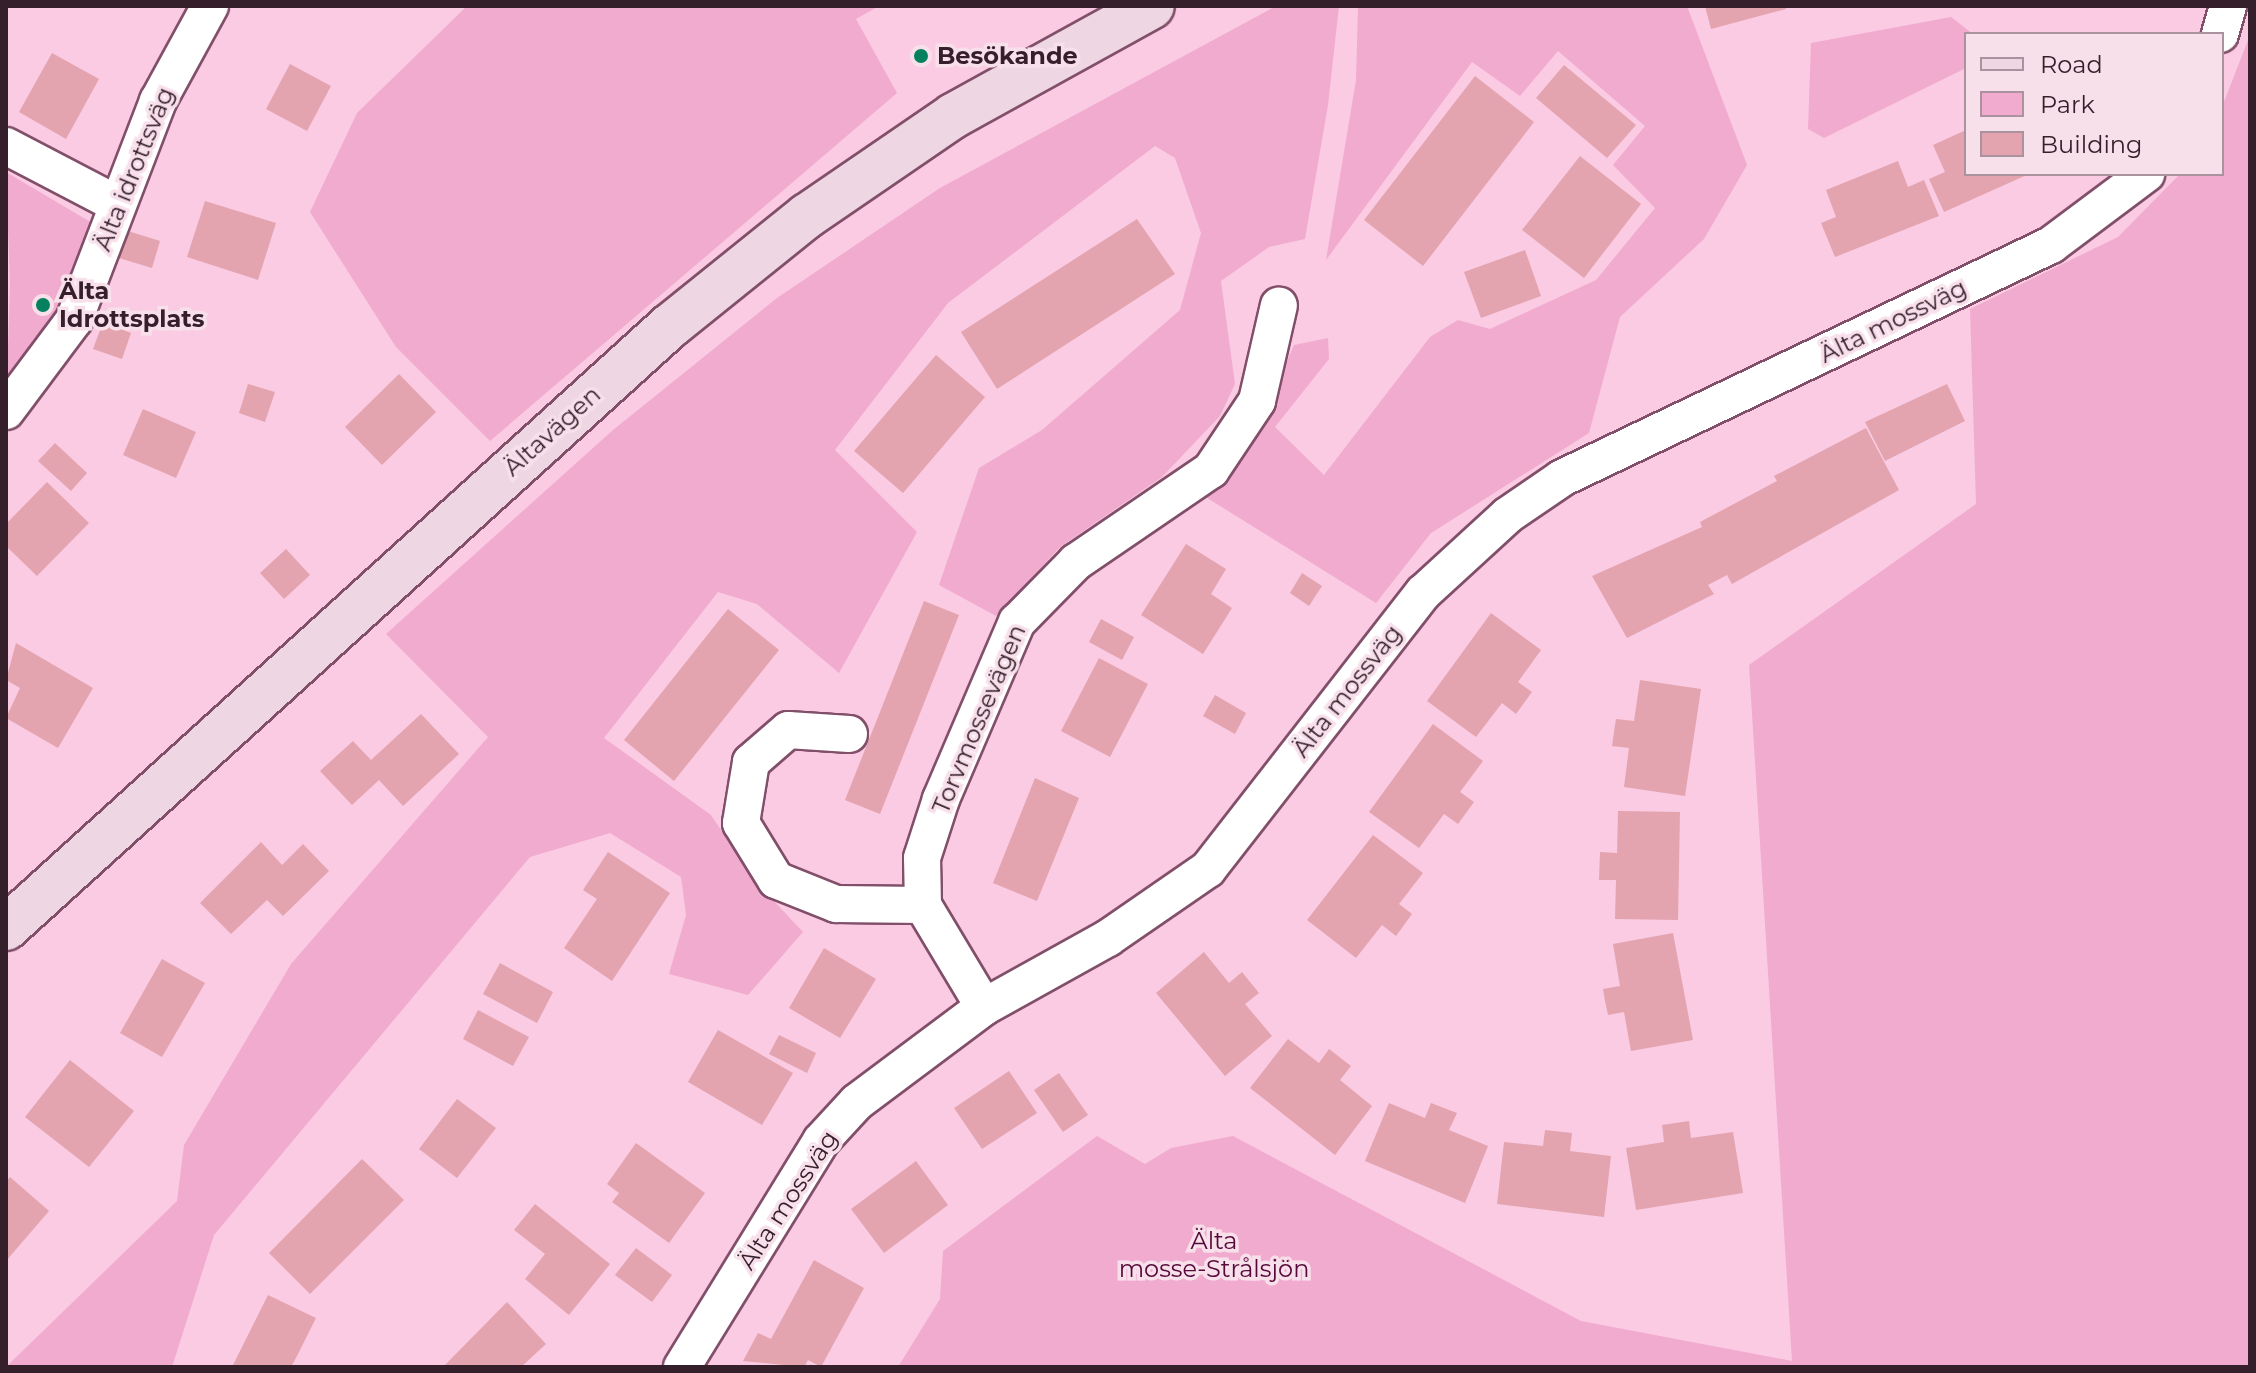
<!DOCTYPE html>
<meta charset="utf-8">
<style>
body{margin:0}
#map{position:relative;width:2256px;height:1373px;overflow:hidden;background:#facbe2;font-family:Montserrat,sans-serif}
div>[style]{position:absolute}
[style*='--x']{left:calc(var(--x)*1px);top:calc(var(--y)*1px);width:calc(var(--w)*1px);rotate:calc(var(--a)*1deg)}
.green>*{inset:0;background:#f1abcf}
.building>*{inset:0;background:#e3a4af}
.roads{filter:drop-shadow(2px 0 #814f69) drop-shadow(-2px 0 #814f69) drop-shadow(0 2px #814f69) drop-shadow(0 -2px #814f69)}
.street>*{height:36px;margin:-18px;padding:0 18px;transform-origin:18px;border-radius:18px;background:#fff}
.secondary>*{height:44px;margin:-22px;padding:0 22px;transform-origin:22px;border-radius:22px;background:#eed7e3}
.dots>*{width:22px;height:22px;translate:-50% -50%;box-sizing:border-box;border:4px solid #f8e0eb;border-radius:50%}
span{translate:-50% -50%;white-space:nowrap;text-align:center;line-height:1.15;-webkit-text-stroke:7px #f8e0eb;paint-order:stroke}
.poi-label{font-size:24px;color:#351f2b;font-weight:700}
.left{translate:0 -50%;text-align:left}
.street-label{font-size:24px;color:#351f2b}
.park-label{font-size:24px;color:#56083a}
.frame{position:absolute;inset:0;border:8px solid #351f2b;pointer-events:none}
.legend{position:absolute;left:1964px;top:32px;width:260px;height:144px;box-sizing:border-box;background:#f8e0eb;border:2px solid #aa939e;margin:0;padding:10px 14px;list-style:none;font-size:24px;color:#351f2b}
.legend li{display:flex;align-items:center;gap:16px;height:40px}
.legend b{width:40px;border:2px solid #aa939e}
</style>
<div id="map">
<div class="green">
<div style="clip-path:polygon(467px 6px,879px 6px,856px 19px,897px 93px,490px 441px,396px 347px,310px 212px,357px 113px)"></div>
<div style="clip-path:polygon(1276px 6px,1339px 6px,1328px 105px,1305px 239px,1269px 247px,1221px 281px,1235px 384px,1220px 416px,1162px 477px,1060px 547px,996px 616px,939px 585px,979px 468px,1042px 430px,1180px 310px,1201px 233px,1175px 158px,1155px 146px,948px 303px,835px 450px,917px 532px,839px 673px,757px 604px,718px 592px,604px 738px,711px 815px,754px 880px,803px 932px,748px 995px,669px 974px,686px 915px,681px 877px,610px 833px,530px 857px,214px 1235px,172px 1367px,6px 1367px,177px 1201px,184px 1145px,291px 964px,488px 737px,386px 634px,613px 430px,777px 298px,940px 188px)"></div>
<div style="clip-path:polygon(1358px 6px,1687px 6px,1747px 165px,1704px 239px,1620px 317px,1589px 433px,1431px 533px,1376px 603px,1204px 496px,1261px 421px,1294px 345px,1328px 338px,1329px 359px,1275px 427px,1324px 475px,1430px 337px,1458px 320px,1490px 329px,1596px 280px,1655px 208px,1613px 165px,1645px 126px,1558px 51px,1520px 96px,1472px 62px,1326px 260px,1356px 80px)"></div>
<div style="clip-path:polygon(1951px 17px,1973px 34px,1966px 34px,1966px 68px,1824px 138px,1808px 129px,1811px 43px)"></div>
<div style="clip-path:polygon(2250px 35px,2250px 1367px,898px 1367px,940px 1299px,943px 1251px,1097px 1136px,1145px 1164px,1171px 1148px,1233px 1136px,1581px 1321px,1792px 1361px,1749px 665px,1976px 504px,1970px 309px,2118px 237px,2180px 174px,2222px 174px,2222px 107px)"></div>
<div style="clip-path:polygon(6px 172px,109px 233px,6px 411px,10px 284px)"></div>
</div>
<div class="building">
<div style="clip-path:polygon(1705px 6px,1786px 6px,1786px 9px,1711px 29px)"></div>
<div style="clip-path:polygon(52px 53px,99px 79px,66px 139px,19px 112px)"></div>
<div style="clip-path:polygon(290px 64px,331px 86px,307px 131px,266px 109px)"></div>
<div style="clip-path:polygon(1564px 65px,1636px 125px,1607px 158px,1536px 98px)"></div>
<div style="clip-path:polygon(1475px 76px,1534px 122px,1423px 266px,1364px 220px)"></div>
<div style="clip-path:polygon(1966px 130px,1966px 174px,2029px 174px,1944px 212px,1929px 179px,1945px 172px,1933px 145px)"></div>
<div style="clip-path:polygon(1580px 156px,1641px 204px,1584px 278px,1522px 230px)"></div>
<div style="clip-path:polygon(1898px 161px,1908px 187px,1924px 180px,1939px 216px,1835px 257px,1821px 223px,1836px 217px,1826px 190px)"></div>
<div style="clip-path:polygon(205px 201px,276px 223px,258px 280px,187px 257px)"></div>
<div style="clip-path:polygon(1137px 219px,1175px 274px,997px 389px,961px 332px)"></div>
<div style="clip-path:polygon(128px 231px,160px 241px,152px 268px,119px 258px)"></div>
<div style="clip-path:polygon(1525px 250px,1541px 296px,1481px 318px,1464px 272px)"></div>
<div style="clip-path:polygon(103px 322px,131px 333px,122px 359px,93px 349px)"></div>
<div style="clip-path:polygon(936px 355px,985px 397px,903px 493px,854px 451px)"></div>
<div style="clip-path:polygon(399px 374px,436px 412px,382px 465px,345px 427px)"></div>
<div style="clip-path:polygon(248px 384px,275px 392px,265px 422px,239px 413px)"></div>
<div style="clip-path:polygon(1947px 384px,1965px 421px,1885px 461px,1865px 422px)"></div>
<div style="clip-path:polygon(143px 409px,196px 432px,176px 478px,123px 455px)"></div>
<div style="clip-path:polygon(1866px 428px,1899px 490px,1732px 584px,1727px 575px,1708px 585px,1714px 594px,1627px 638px,1592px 576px,1702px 527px,1700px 522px,1777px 481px,1774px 476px)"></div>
<div style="clip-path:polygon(55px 443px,87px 473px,71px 491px,38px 461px)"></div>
<div style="clip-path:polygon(47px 482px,89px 523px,37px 576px,6px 546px,6px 524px)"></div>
<div style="clip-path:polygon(1186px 544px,1226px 569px,1211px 594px,1232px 608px,1203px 654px,1141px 615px)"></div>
<div style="clip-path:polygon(286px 549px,310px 575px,284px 599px,260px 573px)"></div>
<div style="clip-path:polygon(1302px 573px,1322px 586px,1309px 606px,1290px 593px)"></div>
<div style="clip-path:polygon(924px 601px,959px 615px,880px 814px,845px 800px)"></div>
<div style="clip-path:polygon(728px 609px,779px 650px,674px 781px,624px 740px)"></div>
<div style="clip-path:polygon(1491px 613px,1541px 650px,1518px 682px,1532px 692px,1516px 714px,1502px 703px,1476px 737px,1427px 701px)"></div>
<div style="clip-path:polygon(1101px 619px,1134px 637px,1122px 660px,1089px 642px)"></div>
<div style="clip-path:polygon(16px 643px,93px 688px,58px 748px,6px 718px,20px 688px,6px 680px)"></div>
<div style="clip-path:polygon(1099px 658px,1148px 684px,1110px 757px,1061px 731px)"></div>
<div style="clip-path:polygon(1640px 680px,1701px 689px,1685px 796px,1624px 787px,1629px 748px,1612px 746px,1614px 732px,1616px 719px,1634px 721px)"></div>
<div style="clip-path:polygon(1215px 695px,1246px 713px,1235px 734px,1203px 716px)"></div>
<div style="clip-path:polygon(421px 714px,459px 754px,403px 806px,379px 780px,352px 805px,320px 771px,353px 741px,371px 760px)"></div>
<div style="clip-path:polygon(1433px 724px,1483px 761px,1460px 792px,1474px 802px,1458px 824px,1444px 814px,1419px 848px,1369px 812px)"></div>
<div style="clip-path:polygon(1035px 778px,1079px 798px,1037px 901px,993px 883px)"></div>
<div style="clip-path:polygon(1618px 811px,1680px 812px,1678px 920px,1615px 919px,1616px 880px,1599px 880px,1600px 852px,1617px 853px)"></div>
<div style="clip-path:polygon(1373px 835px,1423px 873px,1399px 904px,1412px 914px,1396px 936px,1382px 925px,1356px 958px,1307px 920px)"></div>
<div style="clip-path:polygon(261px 842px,282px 865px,303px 844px,329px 871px,283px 916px,267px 900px,231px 934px,200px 903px)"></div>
<div style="clip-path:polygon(608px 852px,670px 893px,612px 981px,564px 948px,597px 899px,583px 890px)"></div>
<div style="clip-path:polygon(1673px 933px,1693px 1040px,1631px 1051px,1624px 1012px,1608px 1015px,1605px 1001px,1603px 989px,1620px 986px,1613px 944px)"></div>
<div style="clip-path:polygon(824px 948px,876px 979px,840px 1038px,789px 1008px)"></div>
<div style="clip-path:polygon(1204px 952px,1229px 983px,1242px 972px,1259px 993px,1245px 1004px,1272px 1036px,1225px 1076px,1156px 993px)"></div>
<div style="clip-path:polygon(162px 959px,205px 983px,162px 1057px,120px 1033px)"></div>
<div style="clip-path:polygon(500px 963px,553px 992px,537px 1023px,483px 994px)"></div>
<div style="clip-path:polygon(478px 1010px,529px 1037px,513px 1066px,463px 1039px)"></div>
<div style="clip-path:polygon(718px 1030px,793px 1073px,762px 1125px,688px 1082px)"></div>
<div style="clip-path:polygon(779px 1035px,816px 1053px,807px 1073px,769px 1054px)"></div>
<div style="clip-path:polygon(1288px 1039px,1319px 1063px,1329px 1049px,1351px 1066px,1340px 1080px,1372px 1106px,1335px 1155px,1250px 1088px)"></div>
<div style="clip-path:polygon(70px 1060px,134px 1111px,89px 1167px,25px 1117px)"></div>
<div style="clip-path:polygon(1009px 1071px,1037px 1113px,982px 1149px,954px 1108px)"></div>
<div style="clip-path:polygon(1059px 1073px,1088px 1115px,1063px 1132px,1034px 1090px)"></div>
<div style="clip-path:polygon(457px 1099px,496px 1128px,457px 1178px,419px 1149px)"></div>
<div style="clip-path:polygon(1389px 1103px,1425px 1118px,1431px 1103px,1457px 1113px,1449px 1130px,1488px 1146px,1465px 1203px,1365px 1161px)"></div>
<div style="clip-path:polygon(1689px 1121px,1691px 1138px,1733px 1132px,1743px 1193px,1636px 1210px,1626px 1148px,1664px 1142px,1662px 1125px)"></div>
<div style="clip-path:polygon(1545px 1130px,1572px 1133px,1570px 1151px,1611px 1156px,1604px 1217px,1497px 1204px,1504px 1142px,1543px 1146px)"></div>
<div style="clip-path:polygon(636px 1143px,705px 1193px,669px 1243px,612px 1202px,619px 1193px,607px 1184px)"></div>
<div style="clip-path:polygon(362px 1159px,404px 1200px,310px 1294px,269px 1253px)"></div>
<div style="clip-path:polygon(916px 1161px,948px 1205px,884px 1253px,851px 1209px)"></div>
<div style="clip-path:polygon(10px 1177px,49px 1211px,6px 1261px,6px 1182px)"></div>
<div style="clip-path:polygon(535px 1204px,610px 1264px,569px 1315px,525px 1279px,545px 1254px,514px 1230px)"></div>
<div style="clip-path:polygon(636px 1248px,672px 1275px,652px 1302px,615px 1275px)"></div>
<div style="clip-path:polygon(814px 1260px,864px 1288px,821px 1367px,808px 1360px,804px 1367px,743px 1361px,758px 1333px,771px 1339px)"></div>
<div style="clip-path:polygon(268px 1295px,316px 1318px,297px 1356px,291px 1367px,232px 1367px)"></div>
<div style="clip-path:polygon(507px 1302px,546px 1344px,521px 1367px,443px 1367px)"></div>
</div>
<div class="roads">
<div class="street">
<div style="--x:2220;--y:34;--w:29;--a:-74"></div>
<div style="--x:6;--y:146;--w:125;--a:27.6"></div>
<div style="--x:6;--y:411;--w:114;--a:-53.2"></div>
<div style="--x:74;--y:320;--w:235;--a:-69"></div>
<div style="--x:158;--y:101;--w:108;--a:-61.3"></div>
<div style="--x:849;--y:734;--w:61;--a:-176.2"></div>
<div style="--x:788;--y:730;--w:49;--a:139.1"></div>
<div style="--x:751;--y:762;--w:62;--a:99.3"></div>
<div style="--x:741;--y:823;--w:67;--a:58.4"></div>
<div style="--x:776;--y:880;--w:65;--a:21.8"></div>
<div style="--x:836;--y:904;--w:87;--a:0.7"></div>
<div style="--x:984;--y:1007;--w:119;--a:-120.9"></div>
<div style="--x:923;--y:905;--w:47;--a:-91.2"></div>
<div style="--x:922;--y:858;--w:62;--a:-72.1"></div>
<div style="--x:941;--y:799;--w:193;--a:-66.8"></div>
<div style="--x:1017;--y:622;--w:84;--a:-45.5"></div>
<div style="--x:1076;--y:562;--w:163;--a:-34.3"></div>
<div style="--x:1211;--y:470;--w:83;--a:-56.3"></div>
<div style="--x:1257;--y:401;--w:98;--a:-77.1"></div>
<div style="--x:682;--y:1367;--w:265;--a:-58.4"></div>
<div style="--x:821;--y:1141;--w:53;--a:-47.3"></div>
<div style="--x:857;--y:1102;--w:159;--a:-36.8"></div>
<div style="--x:984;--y:1007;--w:142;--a:-29.1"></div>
<div style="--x:1108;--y:938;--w:121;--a:-34.6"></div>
<div style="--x:1208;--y:869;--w:350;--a:-52.1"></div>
<div style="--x:1423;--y:593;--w:115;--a:-42.5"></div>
<div style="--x:1508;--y:515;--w:65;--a:-34.4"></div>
<div style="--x:1562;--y:478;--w:542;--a:-25.48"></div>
<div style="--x:2051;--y:245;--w:119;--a:-36.8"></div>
</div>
<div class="secondary">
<div style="--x:6;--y:928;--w:896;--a:-42.2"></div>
<div style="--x:670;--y:326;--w:176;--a:-38.8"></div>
<div style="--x:807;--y:216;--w:177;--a:-34.4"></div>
<div style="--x:953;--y:116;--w:227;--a:-28.9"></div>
</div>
</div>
<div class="dots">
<div style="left:921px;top:56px;background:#068160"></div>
<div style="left:43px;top:305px;background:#068160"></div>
</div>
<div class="poi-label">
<span class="left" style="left:937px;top:56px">Besökande</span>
<span class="left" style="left:59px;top:305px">Älta<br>Idrottsplats</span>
</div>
<div class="street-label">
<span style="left:134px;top:169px;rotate:-68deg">Älta idrottsväg</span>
<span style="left:1893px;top:321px;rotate:-26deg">Älta mossväg</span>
<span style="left:552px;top:431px;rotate:-42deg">Ältavägen</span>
<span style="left:1347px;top:691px;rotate:-52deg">Älta mossväg</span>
<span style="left:979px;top:719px;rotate:-67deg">Torvmossevägen</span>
<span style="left:788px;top:1200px;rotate:-57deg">Älta mossväg</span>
</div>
<div class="park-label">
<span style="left:1214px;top:1255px">Älta<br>mosse-Strålsjön</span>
</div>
<div class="frame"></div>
<ul class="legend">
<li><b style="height:10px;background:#eed7e3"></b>Road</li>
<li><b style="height:22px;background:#f1abcf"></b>Park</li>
<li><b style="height:22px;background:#e3a4af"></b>Building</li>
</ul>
</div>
